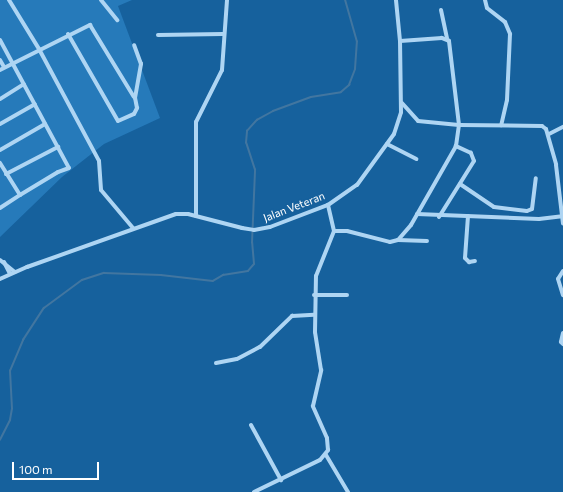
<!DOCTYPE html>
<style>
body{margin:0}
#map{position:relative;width:563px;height:492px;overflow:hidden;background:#16619d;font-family:Commissioner,sans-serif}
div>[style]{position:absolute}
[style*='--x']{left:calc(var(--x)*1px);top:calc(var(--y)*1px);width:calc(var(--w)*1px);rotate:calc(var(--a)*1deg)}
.green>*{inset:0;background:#267aba}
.stream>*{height:1.5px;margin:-0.75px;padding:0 0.75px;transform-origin:0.75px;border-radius:0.75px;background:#4276a0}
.minor>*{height:4px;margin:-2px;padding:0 2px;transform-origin:2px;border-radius:2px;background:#aed5f3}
span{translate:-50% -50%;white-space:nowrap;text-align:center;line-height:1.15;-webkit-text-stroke:3px #16619d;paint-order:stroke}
.street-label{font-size:11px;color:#fff}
.scale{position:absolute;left:12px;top:462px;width:87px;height:18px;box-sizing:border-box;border:2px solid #fff;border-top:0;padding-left:5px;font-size:12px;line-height:14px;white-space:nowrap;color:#fff;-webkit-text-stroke:3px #16619d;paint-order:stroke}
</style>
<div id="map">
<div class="green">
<div style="clip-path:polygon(0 0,132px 0,118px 6px,160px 118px,104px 144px,62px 177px,0 237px)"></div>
</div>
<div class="stream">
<div style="--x:0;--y:440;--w:22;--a:-63"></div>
<div style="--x:10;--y:420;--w:11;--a:-80"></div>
<div style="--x:12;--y:409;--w:38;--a:-93"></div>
<div style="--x:10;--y:371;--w:34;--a:-67"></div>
<div style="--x:23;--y:340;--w:38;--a:-57"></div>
<div style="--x:44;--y:308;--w:47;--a:-36.4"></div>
<div style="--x:82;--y:280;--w:23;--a:-18"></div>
<div style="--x:104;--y:273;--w:57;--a:2"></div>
<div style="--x:161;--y:275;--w:52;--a:6.6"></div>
<div style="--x:213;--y:281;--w:12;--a:-31"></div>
<div style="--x:223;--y:275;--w:25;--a:-9"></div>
<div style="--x:248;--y:271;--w:9;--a:-49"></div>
<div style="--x:254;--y:264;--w:21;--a:-95"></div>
<div style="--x:252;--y:243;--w:73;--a:-87.6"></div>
<div style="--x:255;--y:170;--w:28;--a:-108"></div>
<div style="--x:246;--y:143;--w:12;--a:-85"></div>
<div style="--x:247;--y:131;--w:15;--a:-48"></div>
<div style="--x:257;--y:120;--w:18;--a:-29"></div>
<div style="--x:273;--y:111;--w:40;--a:-20.2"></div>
<div style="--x:311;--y:97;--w:30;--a:-9"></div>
<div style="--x:341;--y:92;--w:11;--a:-41"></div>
<div style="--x:349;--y:85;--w:17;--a:-69"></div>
<div style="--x:355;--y:69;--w:27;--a:-86"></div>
<div style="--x:357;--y:42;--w:44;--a:-105.9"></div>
</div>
<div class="minor">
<div style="--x:9;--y:0;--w:57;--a:58.5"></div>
<div style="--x:39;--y:49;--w:127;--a:61.8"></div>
<div style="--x:99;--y:161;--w:29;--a:86"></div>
<div style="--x:101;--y:190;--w:50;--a:49.9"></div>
<div style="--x:101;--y:0;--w:26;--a:51"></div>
<div style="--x:485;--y:0;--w:8;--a:76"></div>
<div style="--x:487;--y:8;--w:23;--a:38"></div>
<div style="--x:505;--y:22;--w:13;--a:67"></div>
<div style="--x:510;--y:34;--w:66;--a:92.6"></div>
<div style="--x:507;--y:100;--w:26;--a:103"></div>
<div style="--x:441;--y:10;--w:29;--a:78"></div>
<div style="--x:68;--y:34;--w:100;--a:60.1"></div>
<div style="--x:118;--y:121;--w:17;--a:-24"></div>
<div style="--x:134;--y:114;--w:7;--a:-63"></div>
<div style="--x:137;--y:108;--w:10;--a:-101"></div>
<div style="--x:135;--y:98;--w:35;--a:-80"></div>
<div style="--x:141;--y:64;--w:20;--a:-110"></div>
<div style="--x:158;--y:35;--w:65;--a:-0.9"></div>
<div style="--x:0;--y:40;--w:145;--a:61.7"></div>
<div style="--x:69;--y:168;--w:12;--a:160"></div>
<div style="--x:58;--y:172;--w:44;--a:148.8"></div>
<div style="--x:20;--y:195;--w:38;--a:-122"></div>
<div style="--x:0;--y:60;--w:8;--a:60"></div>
<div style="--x:0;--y:70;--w:101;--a:-26.6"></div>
<div style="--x:90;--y:25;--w:84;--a:58.6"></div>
<div style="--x:0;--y:99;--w:28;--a:-32"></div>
<div style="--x:402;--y:103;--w:24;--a:48"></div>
<div style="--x:418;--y:121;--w:41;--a:5.6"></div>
<div style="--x:459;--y:125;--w:83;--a:0.7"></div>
<div style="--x:542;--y:126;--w:5;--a:37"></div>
<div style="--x:546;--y:129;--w:37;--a:74"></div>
<div style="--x:556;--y:165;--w:59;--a:83.2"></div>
<div style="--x:0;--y:124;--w:40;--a:-29.7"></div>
<div style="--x:549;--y:134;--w:16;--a:-27"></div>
<div style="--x:387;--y:144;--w:33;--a:27"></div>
<div style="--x:0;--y:150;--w:52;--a:-30"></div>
<div style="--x:6;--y:174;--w:59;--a:-27.4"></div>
<div style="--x:460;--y:184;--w:41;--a:34.1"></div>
<div style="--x:494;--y:207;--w:33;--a:7"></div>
<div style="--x:527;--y:211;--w:5;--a:-22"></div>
<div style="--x:532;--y:209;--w:31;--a:-83"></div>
<div style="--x:0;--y:208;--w:24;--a:-33"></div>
<div style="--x:417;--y:214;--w:122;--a:2.3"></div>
<div style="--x:539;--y:219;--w:23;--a:-7"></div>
<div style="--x:196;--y:216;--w:94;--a:-90"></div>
<div style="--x:196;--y:122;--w:58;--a:-63.4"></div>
<div style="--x:222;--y:70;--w:70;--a:-85.9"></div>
<div style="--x:468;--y:216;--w:42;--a:94.1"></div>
<div style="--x:465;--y:258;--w:6;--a:45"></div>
<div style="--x:469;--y:262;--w:6;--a:-9"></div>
<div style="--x:439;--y:217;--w:66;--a:-58"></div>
<div style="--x:474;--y:161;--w:9;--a:-111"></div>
<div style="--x:471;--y:153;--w:17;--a:-155"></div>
<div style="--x:334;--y:231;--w:13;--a:0"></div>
<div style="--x:347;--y:231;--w:44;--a:14.3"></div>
<div style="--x:390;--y:242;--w:8;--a:-14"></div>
<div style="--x:398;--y:240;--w:20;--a:-49"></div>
<div style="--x:411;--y:225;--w:91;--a:-60.3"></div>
<div style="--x:456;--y:146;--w:21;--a:-82"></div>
<div style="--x:459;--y:125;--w:85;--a:-96.8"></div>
<div style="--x:449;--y:41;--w:8;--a:-157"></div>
<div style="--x:442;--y:38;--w:42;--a:175.9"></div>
<div style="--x:398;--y:240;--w:29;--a:2"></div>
<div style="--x:0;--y:260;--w:19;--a:39"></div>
<div style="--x:4;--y:262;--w:13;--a:63"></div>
<div style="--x:563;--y:271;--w:9;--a:122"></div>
<div style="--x:558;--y:279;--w:17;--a:73"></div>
<div style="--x:0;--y:279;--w:30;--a:-24"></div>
<div style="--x:27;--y:267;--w:158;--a:-19.6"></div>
<div style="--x:176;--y:214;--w:12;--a:0"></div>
<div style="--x:188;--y:214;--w:56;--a:14.5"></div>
<div style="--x:242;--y:228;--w:12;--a:9"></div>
<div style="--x:254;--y:230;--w:16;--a:-11"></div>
<div style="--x:270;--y:227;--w:62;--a:-20.8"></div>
<div style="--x:328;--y:205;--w:35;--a:-35"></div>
<div style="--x:357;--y:185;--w:63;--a:-54"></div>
<div style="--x:394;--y:134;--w:23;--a:-72"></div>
<div style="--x:401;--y:112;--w:71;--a:-90.8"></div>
<div style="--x:400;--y:41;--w:41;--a:-95.6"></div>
<div style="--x:314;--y:295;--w:33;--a:0"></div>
<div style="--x:563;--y:333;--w:9;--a:103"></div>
<div style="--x:561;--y:342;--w:3;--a:45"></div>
<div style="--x:216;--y:363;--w:21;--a:-11"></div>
<div style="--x:237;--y:359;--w:26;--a:-28"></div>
<div style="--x:260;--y:347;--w:45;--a:-44.1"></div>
<div style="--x:292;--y:316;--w:22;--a:-3"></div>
<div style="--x:251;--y:425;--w:63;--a:61.4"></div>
<div style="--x:326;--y:455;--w:43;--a:59.3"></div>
<div style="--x:254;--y:492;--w:73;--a:-25.9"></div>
<div style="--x:320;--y:460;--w:13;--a:-51"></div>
<div style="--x:328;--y:450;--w:12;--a:-95"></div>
<div style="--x:327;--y:438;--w:35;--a:-114"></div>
<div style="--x:313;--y:406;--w:37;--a:-77"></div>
<div style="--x:321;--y:370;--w:38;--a:-99"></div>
<div style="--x:315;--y:332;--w:56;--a:-89"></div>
<div style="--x:316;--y:276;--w:48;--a:-68.2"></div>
<div style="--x:334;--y:231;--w:27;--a:-103"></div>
</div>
<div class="street-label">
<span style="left:294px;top:207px;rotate:-21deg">Jalan Veteran</span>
</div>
<div class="scale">100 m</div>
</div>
